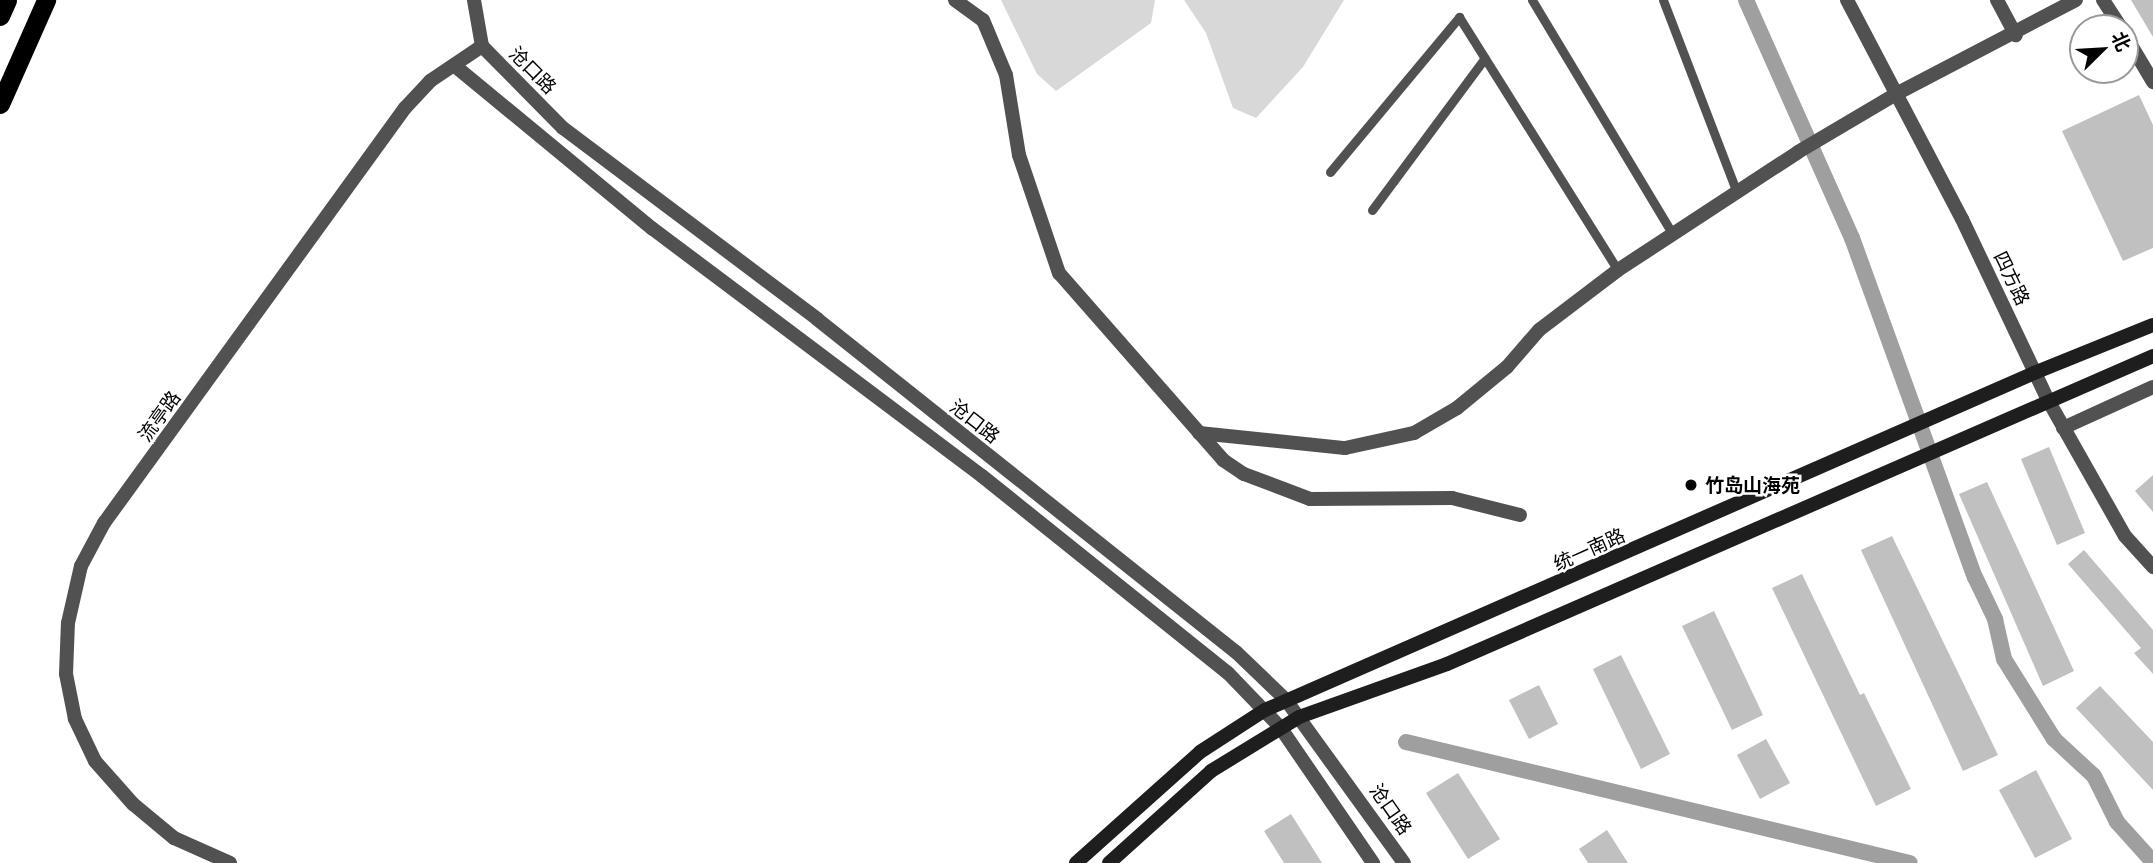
<!DOCTYPE html>
<meta charset="utf-8">
<style>
body{margin:0}
#map{position:relative;width:2153px;height:863px;overflow:hidden;background:#fff;font-family:Barlow,"Noto Sans SC",sans-serif}
div>[style]{position:absolute}
[style*='--x']{left:calc(var(--x)*1px);top:calc(var(--y)*1px);width:calc(var(--w)*1px);rotate:calc(var(--a)*1deg)}
.green>*{inset:0;background:#d8d8d8}
.canal>*{height:16px;margin:-8px;padding:0 8px;transform-origin:8px;border-radius:8px;background:#9f9f9f}
.building>*{inset:0;background:#c0c0c0}
.service>*{height:9px;margin:-4.5px;padding:0 4.5px;transform-origin:4.5px;border-radius:4.5px;background:#515151}
.minor>*{height:14px;margin:-7px;padding:0 7px;transform-origin:7px;border-radius:7px;background:#515151}
.tertiary>*{height:14px;margin:-7px;padding:0 7px;transform-origin:7px;border-radius:7px;background:#515151}
.secondary>*{height:14px;margin:-7px;padding:0 7px;transform-origin:7px;border-radius:7px;background:#1e1e1e}
.trunk>*{height:19px;margin:-9.5px;padding:0 9.5px;transform-origin:9.5px;border-radius:9.5px;background:#000}
.dots>*{width:19px;height:19px;translate:-50% -50%;box-sizing:border-box;border:4px solid #fff;border-radius:50%}
span{translate:-50% -50%;white-space:nowrap;text-align:center;line-height:1.15;-webkit-text-stroke:5px #fff;paint-order:stroke}
.street-label{font-size:19px;color:#000}
.poi-label{font-size:19px;color:#000;font-weight:700}
.left{translate:0 -50%;text-align:left}
.north{position:absolute;left:2069px;top:14px;width:70px;height:70px;box-sizing:border-box;background:#fff;border:2px solid #999;border-radius:50%;rotate:66deg;font-size:19px;font-weight:700;line-height:28px;text-align:center;color:#000}
.north::after{content:'';display:block;margin:auto;width:24px;height:32px;background:#000;clip-path:polygon(50% 0,100% 100%,50% 72%,0 100%)}
</style>
<div id="map">
<div class="green">
<div style="clip-path:polygon(1001px 0,1155px 0,1151px 23px,1056px 91px,1037px 74px)"></div>
<div style="clip-path:polygon(1184px 0,1344px 0,1303px 67px,1256px 118px,1233px 108px,1206px 33px)"></div>
</div>
<div class="canal">
<div style="--x:1746;--y:0;--w:261;--a:66"></div>
<div style="--x:1852;--y:238;--w:361;--a:70.1"></div>
<div style="--x:1975;--y:577;--w:47;--a:64.5"></div>
<div style="--x:1995;--y:619;--w:41;--a:77.3"></div>
<div style="--x:2004;--y:659;--w:94;--a:58"></div>
<div style="--x:2054;--y:739;--w:54;--a:42.8"></div>
<div style="--x:2094;--y:776;--w:51;--a:63.4"></div>
<div style="--x:2117;--y:822;--w:54;--a:48"></div>
<div style="--x:1406;--y:742;--w:518;--a:13.5"></div>
</div>
<div class="building">
<div style="clip-path:polygon(2131px 0,2153px 0,2153px 37px)"></div>
<div style="clip-path:polygon(2139px 95px,2153px 125px,2153px 248px,2123px 261px,2062px 131px)"></div>
<div style="clip-path:polygon(2049px 447px,2085px 533px,2057px 545px,2021px 459px)"></div>
<div style="clip-path:polygon(2153px 475px,2153px 512px,2135px 491px)"></div>
<div style="clip-path:polygon(1987px 482px,2074px 671px,2043px 686px,1959px 494px)"></div>
<div style="clip-path:polygon(1892px 536px,1998px 755px,1963px 771px,1861px 550px)"></div>
<div style="clip-path:polygon(2084px 550px,2153px 630px,2153px 674px,2134px 653px,2141px 648px,2068px 564px)"></div>
<div style="clip-path:polygon(1802px 574px,1860px 695px,1864px 693px,1911px 789px,1876px 806px,1772px 588px)"></div>
<div style="clip-path:polygon(1714px 611px,1763px 715px,1732px 730px,1682px 626px)"></div>
<div style="clip-path:polygon(1621px 655px,1670px 754px,1641px 769px,1593px 669px)"></div>
<div style="clip-path:polygon(1539px 685px,1558px 724px,1529px 739px,1509px 700px)"></div>
<div style="clip-path:polygon(2100px 686px,2153px 742px,2153px 790px,2076px 708px)"></div>
<div style="clip-path:polygon(1766px 739px,1790px 783px,1760px 799px,1737px 755px)"></div>
<div style="clip-path:polygon(2036px 770px,2072px 839px,2035px 858px,1999px 790px)"></div>
<div style="clip-path:polygon(1458px 773px,1500px 839px,1468px 859px,1426px 793px)"></div>
<div style="clip-path:polygon(1291px 814px,1322px 863px,1284px 863px,1264px 831px)"></div>
<div style="clip-path:polygon(1607px 830px,1628px 863px,1588px 863px,1579px 849px)"></div>
</div>
<div class="service">
<div style="--x:1532;--y:0;--w:274;--a:59"></div>
<div style="--x:1663;--y:0;--w:207;--a:69"></div>
<div style="--x:1330;--y:172;--w:202;--a:-50.2"></div>
<div style="--x:1459;--y:17;--w:299;--a:57.9"></div>
<div style="--x:1372;--y:210;--w:189;--a:-53.4"></div>
</div>
<div class="minor">
<div style="--x:955;--y:0;--w:34;--a:36"></div>
<div style="--x:983;--y:20;--w:60;--a:67.3"></div>
<div style="--x:1006;--y:75;--w:81;--a:80.8"></div>
<div style="--x:1019;--y:155;--w:125;--a:71.3"></div>
<div style="--x:1059;--y:273;--w:249;--a:48.7"></div>
<div style="--x:1223;--y:460;--w:25;--a:34"></div>
<div style="--x:1244;--y:474;--w:71;--a:20.7"></div>
<div style="--x:1310;--y:499;--w:142;--a:-0.4"></div>
<div style="--x:1452;--y:498;--w:70;--a:14"></div>
<div style="--x:1997;--y:0;--w:40;--a:62"></div>
<div style="--x:2103;--y:0;--w:33;--a:57"></div>
<div style="--x:2125;--y:35;--w:55;--a:59.2"></div>
<div style="--x:2063;--y:428;--w:99;--a:-24.5"></div>
<div style="--x:1199;--y:433;--w:147;--a:5.9"></div>
<div style="--x:1345;--y:448;--w:71;--a:-12.3"></div>
<div style="--x:1414;--y:433;--w:50;--a:-30.2"></div>
<div style="--x:1457;--y:408;--w:65;--a:-39.4"></div>
<div style="--x:1507;--y:367;--w:49;--a:-49.1"></div>
<div style="--x:1539;--y:330;--w:99;--a:-37.2"></div>
<div style="--x:1618;--y:270;--w:215;--a:-33.2"></div>
<div style="--x:1798;--y:152;--w:114;--a:-30.6"></div>
<div style="--x:1896;--y:94;--w:203;--a:-27.6"></div>
</div>
<div class="tertiary">
<div style="--x:1847;--y:0;--w:247;--a:62.3"></div>
<div style="--x:1962;--y:219;--w:200;--a:64.6"></div>
<div style="--x:2048;--y:400;--w:156;--a:60.5"></div>
<div style="--x:2125;--y:536;--w:42;--a:47.9"></div>
<div style="--x:482;--y:46;--w:115;--a:45.4"></div>
<div style="--x:563;--y:128;--w:318;--a:36.9"></div>
<div style="--x:817;--y:319;--w:535;--a:38.48"></div>
<div style="--x:1236;--y:652;--w:69;--a:43.8"></div>
<div style="--x:1286;--y:700;--w:201;--a:54.1"></div>
<div style="--x:455;--y:66;--w:256;--a:39.5"></div>
<div style="--x:653;--y:229;--w:411;--a:36.9"></div>
<div style="--x:982;--y:476;--w:315;--a:38.7"></div>
<div style="--x:1228;--y:673;--w:75;--a:46.1"></div>
<div style="--x:1280;--y:727;--w:165;--a:55.6"></div>
<div style="--x:230;--y:863;--w:61;--a:-155.9"></div>
<div style="--x:174;--y:838;--w:53;--a:-140.3"></div>
<div style="--x:133;--y:804;--w:57;--a:-131.5"></div>
<div style="--x:95;--y:761;--w:47;--a:-115.5"></div>
<div style="--x:75;--y:719;--w:46;--a:-101.3"></div>
<div style="--x:66;--y:674;--w:51;--a:-87.8"></div>
<div style="--x:68;--y:623;--w:58;--a:-77.2"></div>
<div style="--x:81;--y:566;--w:49;--a:-61.9"></div>
<div style="--x:104;--y:523;--w:513;--a:-54.05"></div>
<div style="--x:405;--y:108;--w:37;--a:-47"></div>
<div style="--x:430;--y:81;--w:63;--a:-33.9"></div>
<div style="--x:482;--y:46;--w:47;--a:-99.9"></div>
</div>
<div class="secondary">
<div style="--x:1076;--y:863;--w:166;--a:-41.8"></div>
<div style="--x:1200;--y:752;--w:77;--a:-32.9"></div>
<div style="--x:1265;--y:710;--w:840;--a:-23.66"></div>
<div style="--x:2034;--y:373;--w:128;--a:-22"></div>
<div style="--x:1109;--y:863;--w:137;--a:-42"></div>
<div style="--x:1211;--y:771;--w:103;--a:-31.5"></div>
<div style="--x:1299;--y:717;--w:157;--a:-19.7"></div>
<div style="--x:1447;--y:664;--w:770;--a:-23.57"></div>
</div>
<div class="trunk">
<div style="--x:0;--y:16;--w:17;--a:-66"></div>
<div style="--x:0;--y:104;--w:114;--a:-66.1"></div>
</div>
<div class="dots">
<div style="left:1691px;top:485px;background:#000"></div>
</div>
<div class="street-label">
<span style="left:533px;top:70px;rotate:45deg">沧口路</span>
<span style="left:2012px;top:278px;rotate:64deg">四方路</span>
<span style="left:159px;top:416px;rotate:-54deg">流亭路</span>
<span style="left:975px;top:421px;rotate:38deg">沧口路</span>
<span style="left:1589px;top:549px;rotate:-24deg">统一南路</span>
<span style="left:1391px;top:809px;rotate:55deg">沧口路</span>
</div>
<div class="poi-label">
<span class="left" style="left:1705px;top:485px">竹岛山海苑</span>
</div>
<div class="north">北</div>
</div>
